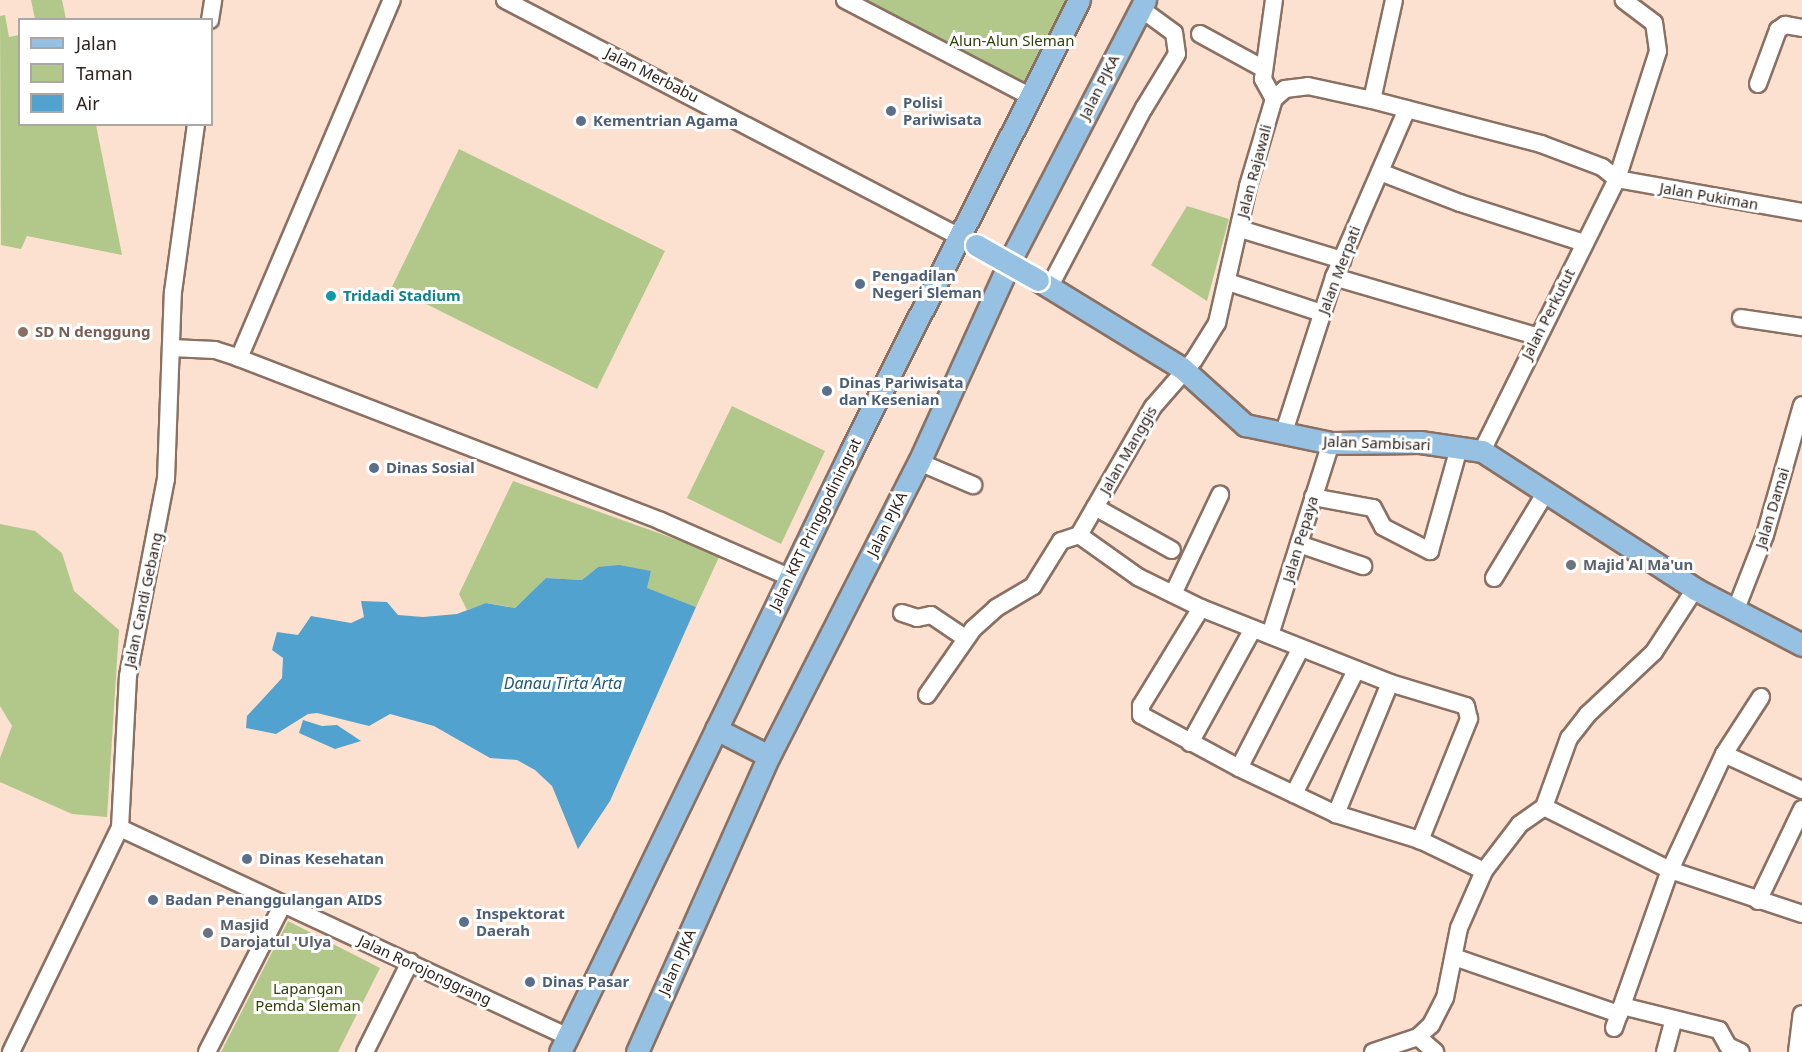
<!DOCTYPE html>
<style>
body{margin:0}
#map{position:relative;width:1802px;height:1052px;overflow:hidden;background:#fce0d0;font-family:"Noto Sans",sans-serif}
div>[style]{position:absolute}
[style*='--x']{left:calc(var(--x)*1px);top:calc(var(--y)*1px);width:calc(var(--w)*1px);rotate:calc(var(--a)*1deg)}
.green>*{inset:0;background:#b1c88a}
.water>*{inset:0;background:#52a2d0}
.roads{filter:drop-shadow(2px 0 #8a7163) drop-shadow(-2px 0 #8a7163) drop-shadow(0 2px #8a7163) drop-shadow(0 -2px #8a7163)}
.minor>*{height:16px;margin:-8px;padding:0 8px;transform-origin:8px;border-radius:8px;background:#fff}
.major>*{height:21px;margin:-10.5px;padding:0 10.5px;transform-origin:10.5px;border-radius:10.5px;background:#97c1e3}
.bridges{filter:drop-shadow(2px 0 #fff) drop-shadow(-2px 0 #fff) drop-shadow(0 2px #fff) drop-shadow(0 -2px #fff)}
.major-bridge>*{height:21px;margin:-10.5px;padding:0 10.5px;transform-origin:10.5px;border-radius:10.5px;background:#97c1e3}
.dots>*{width:16px;height:16px;translate:-50% -50%;box-sizing:border-box;border:3px solid #fff;border-radius:50%}
span{translate:-50% -50%;white-space:nowrap;text-align:center;line-height:1.15;-webkit-text-stroke:6px #fff;paint-order:stroke}
.park-label{font-size:15px;color:#2f4008}
.street-label{font-size:15px;color:#2e241e}
.service-label{font-size:15px;color:#4e5e75;font-weight:700}
.left{translate:0 -50%;text-align:left}
.culture-label{font-size:15px;color:#0d838f;font-weight:700}
.education-label{font-size:15px;color:#785e54;font-weight:700}
.worship-label{font-size:15px;color:#5b616d;font-weight:700}
.water-label{font-size:16px;color:#1e5a7a;font-style:italic}
.legend{position:absolute;left:18px;top:18px;width:195px;height:108px;box-sizing:border-box;background:#fff;border:2px solid #aba7a5;margin:0;padding:8px 10px;list-style:none;font-size:18px;color:#2e241e}
.legend li{display:flex;align-items:center;gap:12px;height:30px}
.legend b{width:30px;border:2px solid #aba7a5}
</style>
<div id="map">
<div class="green">
<div style="clip-path:polygon(31px 0,62px 0,66px 19px,35px 19px)"></div>
<div style="clip-path:polygon(846px 0,1080px 0,1033px 98px)"></div>
<div style="clip-path:polygon(5px 15px,9px 37px,19px 35px,20px 124px,96px 125px,122px 255px,27px 236px,21px 249px,1px 245px,0 16px)"></div>
<div style="clip-path:polygon(459px 149px,665px 251px,597px 389px,392px 287px)"></div>
<div style="clip-path:polygon(1187px 206px,1229px 219px,1207px 301px,1151px 265px)"></div>
<div style="clip-path:polygon(732px 406px,825px 451px,781px 544px,687px 498px)"></div>
<div style="clip-path:polygon(513px 481px,720px 555px,696px 607px,646px 588px,651px 571px,598px 567px,582px 580px,546px 578px,515px 608px,487px 603px,467px 610px,459px 594px)"></div>
<div style="clip-path:polygon(0 524px,35px 531px,62px 553px,74px 591px,119px 630px,107px 817px,72px 814px,0 782px,0 758px,12px 726px,0 706px)"></div>
<div style="clip-path:polygon(288px 921px,380px 968px,338px 1052px,221px 1052px)"></div>
</div>
<div class="water">
<div style="clip-path:polygon(619px 565px,651px 571px,647px 588px,696px 607px,610px 801px,578px 849px,552px 786px,535px 770px,517px 760px,490px 758px,434px 726px,390px 714px,369px 726px,317px 713px,308px 714px,276px 734px,246px 728px,247px 716px,282px 678px,283px 658px,272px 650px,277px 632px,298px 635px,311px 616px,351px 623px,364px 617px,361px 601px,387px 602px,398px 615px,423px 617px,457px 614px,486px 603px,515px 608px,546px 578px,582px 580px,598px 567px)"></div>
<div style="clip-path:polygon(303px 720px,322px 726px,337px 725px,361px 741px,335px 749px,299px 733px)"></div>
</div>
<div class="roads">
<div class="minor">
<div style="--x:505;--y:0;--w:511;--a:27.52"></div>
<div style="--x:845;--y:0;--w:212;--a:27.5"></div>
<div style="--x:210;--y:20;--w:20;--a:-81"></div>
<div style="--x:1200;--y:34;--w:73;--a:28.7"></div>
<div style="--x:1758;--y:84;--w:58;--a:-69.7"></div>
<div style="--x:1778;--y:30;--w:9;--a:-36"></div>
<div style="--x:1785;--y:25;--w:17;--a:10"></div>
<div style="--x:1274;--y:99;--w:23;--a:-119"></div>
<div style="--x:1263;--y:79;--w:80;--a:-82.1"></div>
<div style="--x:1372;--y:100;--w:102;--a:-77.6"></div>
<div style="--x:1380;--y:172;--w:86;--a:21.2"></div>
<div style="--x:1460;--y:203;--w:130;--a:17.9"></div>
<div style="--x:1240;--y:229;--w:107;--a:16.9"></div>
<div style="--x:1334;--y:277;--w:210;--a:16.3"></div>
<div style="--x:1228;--y:282;--w:99;--a:18.3"></div>
<div style="--x:1050;--y:286;--w:201;--a:-62.2"></div>
<div style="--x:1144;--y:108;--w:63;--a:-58.6"></div>
<div style="--x:1177;--y:54;--w:21;--a:-98"></div>
<div style="--x:1174;--y:33;--w:42;--a:-143.7"></div>
<div style="--x:1741;--y:318;--w:62;--a:8.4"></div>
<div style="--x:171;--y:348;--w:44;--a:2.6"></div>
<div style="--x:215;--y:350;--w:25;--a:18"></div>
<div style="--x:239;--y:358;--w:452;--a:21.1"></div>
<div style="--x:661;--y:521;--w:140;--a:23.6"></div>
<div style="--x:239;--y:358;--w:389;--a:-66.9"></div>
<div style="--x:1283;--y:435;--w:166;--a:-72.1"></div>
<div style="--x:1334;--y:277;--w:183;--a:-66.5"></div>
<div style="--x:1482;--y:451;--w:304;--a:-63.6"></div>
<div style="--x:1617;--y:179;--w:188;--a:10.1"></div>
<div style="--x:919;--y:462;--w:59;--a:23.1"></div>
<div style="--x:1313;--y:497;--w:61;--a:10.4"></div>
<div style="--x:1373;--y:508;--w:21;--a:62"></div>
<div style="--x:1383;--y:527;--w:53;--a:27.1"></div>
<div style="--x:1430;--y:551;--w:107;--a:-74.3"></div>
<div style="--x:1095;--y:507;--w:88;--a:29.2"></div>
<div style="--x:1079;--y:535;--w:148;--a:-60"></div>
<div style="--x:1153;--y:407;--w:62;--a:-48.9"></div>
<div style="--x:1194;--y:360;--w:44;--a:-58.1"></div>
<div style="--x:1217;--y:323;--w:140;--a:-77.2"></div>
<div style="--x:1248;--y:186;--w:91;--a:-73.4"></div>
<div style="--x:1274;--y:99;--w:15;--a:-42"></div>
<div style="--x:1285;--y:89;--w:23;--a:-7"></div>
<div style="--x:1308;--y:86;--w:66;--a:12.3"></div>
<div style="--x:1372;--y:100;--w:175;--a:14.6"></div>
<div style="--x:1541;--y:144;--w:65;--a:20.7"></div>
<div style="--x:1602;--y:167;--w:19;--a:39"></div>
<div style="--x:1617;--y:179;--w:134;--a:-72.2"></div>
<div style="--x:1658;--y:51;--w:28;--a:-98"></div>
<div style="--x:1654;--y:23;--w:38;--a:-143"></div>
<div style="--x:1079;--y:535;--w:72;--a:35.4"></div>
<div style="--x:1138;--y:577;--w:70;--a:26.2"></div>
<div style="--x:1201;--y:608;--w:203;--a:21.6"></div>
<div style="--x:1390;--y:683;--w:79;--a:16.8"></div>
<div style="--x:1466;--y:706;--w:13;--a:77"></div>
<div style="--x:1469;--y:719;--w:131;--a:112"></div>
<div style="--x:1299;--y:544;--w:68;--a:19"></div>
<div style="--x:1494;--y:578;--w:100;--a:-58.8"></div>
<div style="--x:1695;--y:589;--w:75;--a:123.1"></div>
<div style="--x:1654;--y:652;--w:91;--a:136.8"></div>
<div style="--x:1588;--y:714;--w:31;--a:128"></div>
<div style="--x:1569;--y:738;--w:73;--a:109.9"></div>
<div style="--x:1544;--y:807;--w:141;--a:26.6"></div>
<div style="--x:1670;--y:870;--w:139;--a:18.4"></div>
<div style="--x:1173;--y:594;--w:110;--a:-64.6"></div>
<div style="--x:1201;--y:608;--w:115;--a:121.5"></div>
<div style="--x:1141;--y:706;--w:9;--a:90"></div>
<div style="--x:1141;--y:715;--w:111;--a:28.4"></div>
<div style="--x:1239;--y:768;--w:107;--a:25.4"></div>
<div style="--x:1736;--y:609;--w:79;--a:-68.6"></div>
<div style="--x:1765;--y:535;--w:135;--a:-74.1"></div>
<div style="--x:902;--y:613;--w:16;--a:18"></div>
<div style="--x:917;--y:618;--w:14;--a:-12"></div>
<div style="--x:931;--y:615;--w:41;--a:34.1"></div>
<div style="--x:1270;--y:635;--w:201;--a:-72.4"></div>
<div style="--x:1390;--y:683;--w:142;--a:112.4"></div>
<div style="--x:1336;--y:814;--w:88;--a:17.2"></div>
<div style="--x:1420;--y:840;--w:71;--a:25.8"></div>
<div style="--x:927;--y:695;--w:80;--a:-55.1"></div>
<div style="--x:973;--y:629;--w:31;--a:-42"></div>
<div style="--x:996;--y:608;--w:43;--a:-30.7"></div>
<div style="--x:1033;--y:586;--w:53;--a:-58.1"></div>
<div style="--x:1061;--y:541;--w:19;--a:-18"></div>
<div style="--x:1190;--y:743;--w:130;--a:-61.1"></div>
<div style="--x:1724;--y:754;--w:68;--a:-57"></div>
<div style="--x:1239;--y:768;--w:135;--a:-62.7"></div>
<div style="--x:1294;--y:794;--w:139;--a:-63.4"></div>
<div style="--x:120;--y:828;--w:493;--a:25"></div>
<div style="--x:1758;--y:901;--w:102;--a:-64.4"></div>
<div style="--x:1454;--y:957;--w:175;--a:19.1"></div>
<div style="--x:1622;--y:1006;--w:100;--a:13.9"></div>
<div style="--x:1719;--y:1030;--w:18;--a:61"></div>
<div style="--x:1728;--y:1046;--w:14;--a:25"></div>
<div style="--x:1614;--y:1028;--w:168;--a:-70.5"></div>
<div style="--x:1670;--y:870;--w:128;--a:-65"></div>
<div style="--x:1724;--y:754;--w:86;--a:24.8"></div>
<div style="--x:1418;--y:1037;--w:23;--a:41"></div>
<div style="--x:11;--y:1052;--w:249;--a:-64.1"></div>
<div style="--x:120;--y:828;--w:152;--a:-87"></div>
<div style="--x:128;--y:676;--w:201;--a:-79.1"></div>
<div style="--x:166;--y:479;--w:187;--a:-87.9"></div>
<div style="--x:173;--y:292;--w:170;--a:-82.2"></div>
<div style="--x:207;--y:1052;--w:166;--a:-62.8"></div>
<div style="--x:365;--y:1052;--w:101;--a:-63.4"></div>
<div style="--x:1373;--y:1052;--w:47;--a:-18.4"></div>
<div style="--x:1418;--y:1037;--w:18;--a:-43"></div>
<div style="--x:1431;--y:1025;--w:30;--a:-63"></div>
<div style="--x:1445;--y:998;--w:71;--a:-78.7"></div>
<div style="--x:1459;--y:928;--w:62;--a:-66.3"></div>
<div style="--x:1484;--y:871;--w:59;--a:-52.5"></div>
<div style="--x:1520;--y:824;--w:29;--a:-35"></div>
<div style="--x:1665;--y:1052;--w:34;--a:-75"></div>
<div style="--x:1797;--y:1052;--w:38;--a:-83"></div>
</div>
<div class="major">
<div style="--x:1038;--y:280;--w:170;--a:31.5"></div>
<div style="--x:1183;--y:369;--w:84;--a:42.1"></div>
<div style="--x:1245;--y:425;--w:88;--a:11.8"></div>
<div style="--x:1331;--y:443;--w:89;--a:-0.6"></div>
<div style="--x:1420;--y:442;--w:63;--a:8.3"></div>
<div style="--x:1482;--y:451;--w:254;--a:32.9"></div>
<div style="--x:1695;--y:589;--w:121;--a:27.6"></div>
<div style="--x:716;--y:729;--w:59;--a:27"></div>
<div style="--x:560;--y:1052;--w:668;--a:-64.16"></div>
<div style="--x:851;--y:451;--w:505;--a:-63.18"></div>
<div style="--x:637;--y:1052;--w:324;--a:-66"></div>
<div style="--x:769;--y:756;--w:330;--a:-63"></div>
<div style="--x:919;--y:462;--w:227;--a:-65.6"></div>
<div style="--x:1013;--y:255;--w:287;--a:-62.6"></div>
</div>
</div>
<div class="bridges">
<div class="major-bridge">
<div style="--x:976;--y:245;--w:71;--a:29.4"></div>
</div>
</div>
<div class="dots">
<div style="left:891px;top:111px;background:#5c6f8a"></div>
<div style="left:581px;top:121px;background:#5c6f8a"></div>
<div style="left:860px;top:284px;background:#5c6f8a"></div>
<div style="left:331px;top:296px;background:#0f9aa8"></div>
<div style="left:23px;top:332px;background:#8d6e63"></div>
<div style="left:827px;top:391px;background:#5c6f8a"></div>
<div style="left:374px;top:468px;background:#5c6f8a"></div>
<div style="left:1571px;top:565px;background:#6b7280"></div>
<div style="left:247px;top:859px;background:#5c6f8a"></div>
<div style="left:153px;top:900px;background:#5c6f8a"></div>
<div style="left:464px;top:922px;background:#5c6f8a"></div>
<div style="left:208px;top:933px;background:#6b7280"></div>
<div style="left:530px;top:982px;background:#5c6f8a"></div>
</div>
<div class="park-label">
<span style="left:1012px;top:41px">Alun-Alun Sleman</span>
<span style="left:308px;top:997px">Lapangan<br>Pemda Sleman</span>
</div>
<div class="street-label">
<span style="left:652px;top:75px;rotate:27deg">Jalan Merbabu</span>
<span style="left:1099px;top:87px;rotate:-63deg">Jalan PJKA</span>
<span style="left:1254px;top:171px;rotate:-75deg">Jalan Rajawali</span>
<span style="left:1709px;top:196px;rotate:10deg">Jalan Pukiman</span>
<span style="left:1339px;top:270px;rotate:-69deg">Jalan Merpati</span>
<span style="left:1548px;top:314px;rotate:-63deg">Jalan Perkutut</span>
<span style="left:1377px;top:443px;rotate:2deg">Jalan Sambisari</span>
<span style="left:1128px;top:450px;rotate:-60deg">Jalan Manggis</span>
<span style="left:1772px;top:508px;rotate:-73deg">Jalan Damai</span>
<span style="left:815px;top:524px;rotate:-64deg">Jalan KRT Pringgodiningrat</span>
<span style="left:887px;top:524px;rotate:-63deg">Jalan PJKA</span>
<span style="left:1300px;top:539px;rotate:-73deg">Jalan Pepaya</span>
<span style="left:143px;top:600px;rotate:-78deg">Jalan Candi Gebang</span>
<span style="left:677px;top:962px;rotate:-66deg">Jalan PJKA</span>
<span style="left:425px;top:970px;rotate:25deg">Jalan Rorojonggrang</span>
</div>
<div class="service-label">
<span class="left" style="left:903px;top:111px">Polisi<br>Pariwisata</span>
<span class="left" style="left:593px;top:121px">Kementrian Agama</span>
<span class="left" style="left:872px;top:284px">Pengadilan<br>Negeri Sleman</span>
<span class="left" style="left:839px;top:391px">Dinas Pariwisata<br>dan Kesenian</span>
<span class="left" style="left:386px;top:468px">Dinas Sosial</span>
<span class="left" style="left:259px;top:859px">Dinas Kesehatan</span>
<span class="left" style="left:165px;top:900px">Badan Penanggulangan AIDS</span>
<span class="left" style="left:476px;top:922px">Inspektorat<br>Daerah</span>
<span class="left" style="left:542px;top:982px">Dinas Pasar</span>
</div>
<div class="culture-label">
<span class="left" style="left:343px;top:296px">Tridadi Stadium</span>
</div>
<div class="education-label">
<span class="left" style="left:35px;top:332px">SD N denggung</span>
</div>
<div class="worship-label">
<span class="left" style="left:1583px;top:565px">Majid Al Ma'un</span>
<span class="left" style="left:220px;top:933px">Masjid<br>Darojatul 'Ulya</span>
</div>
<div class="water-label">
<span style="left:563px;top:683px">Danau Tirta Arta</span>
</div>
<ul class="legend">
<li><b style="height:8px;background:#97c1e3"></b>Jalan</li>
<li><b style="height:16px;background:#b1c88a"></b>Taman</li>
<li><b style="height:16px;background:#52a2d0"></b>Air</li>
</ul>
</div>
